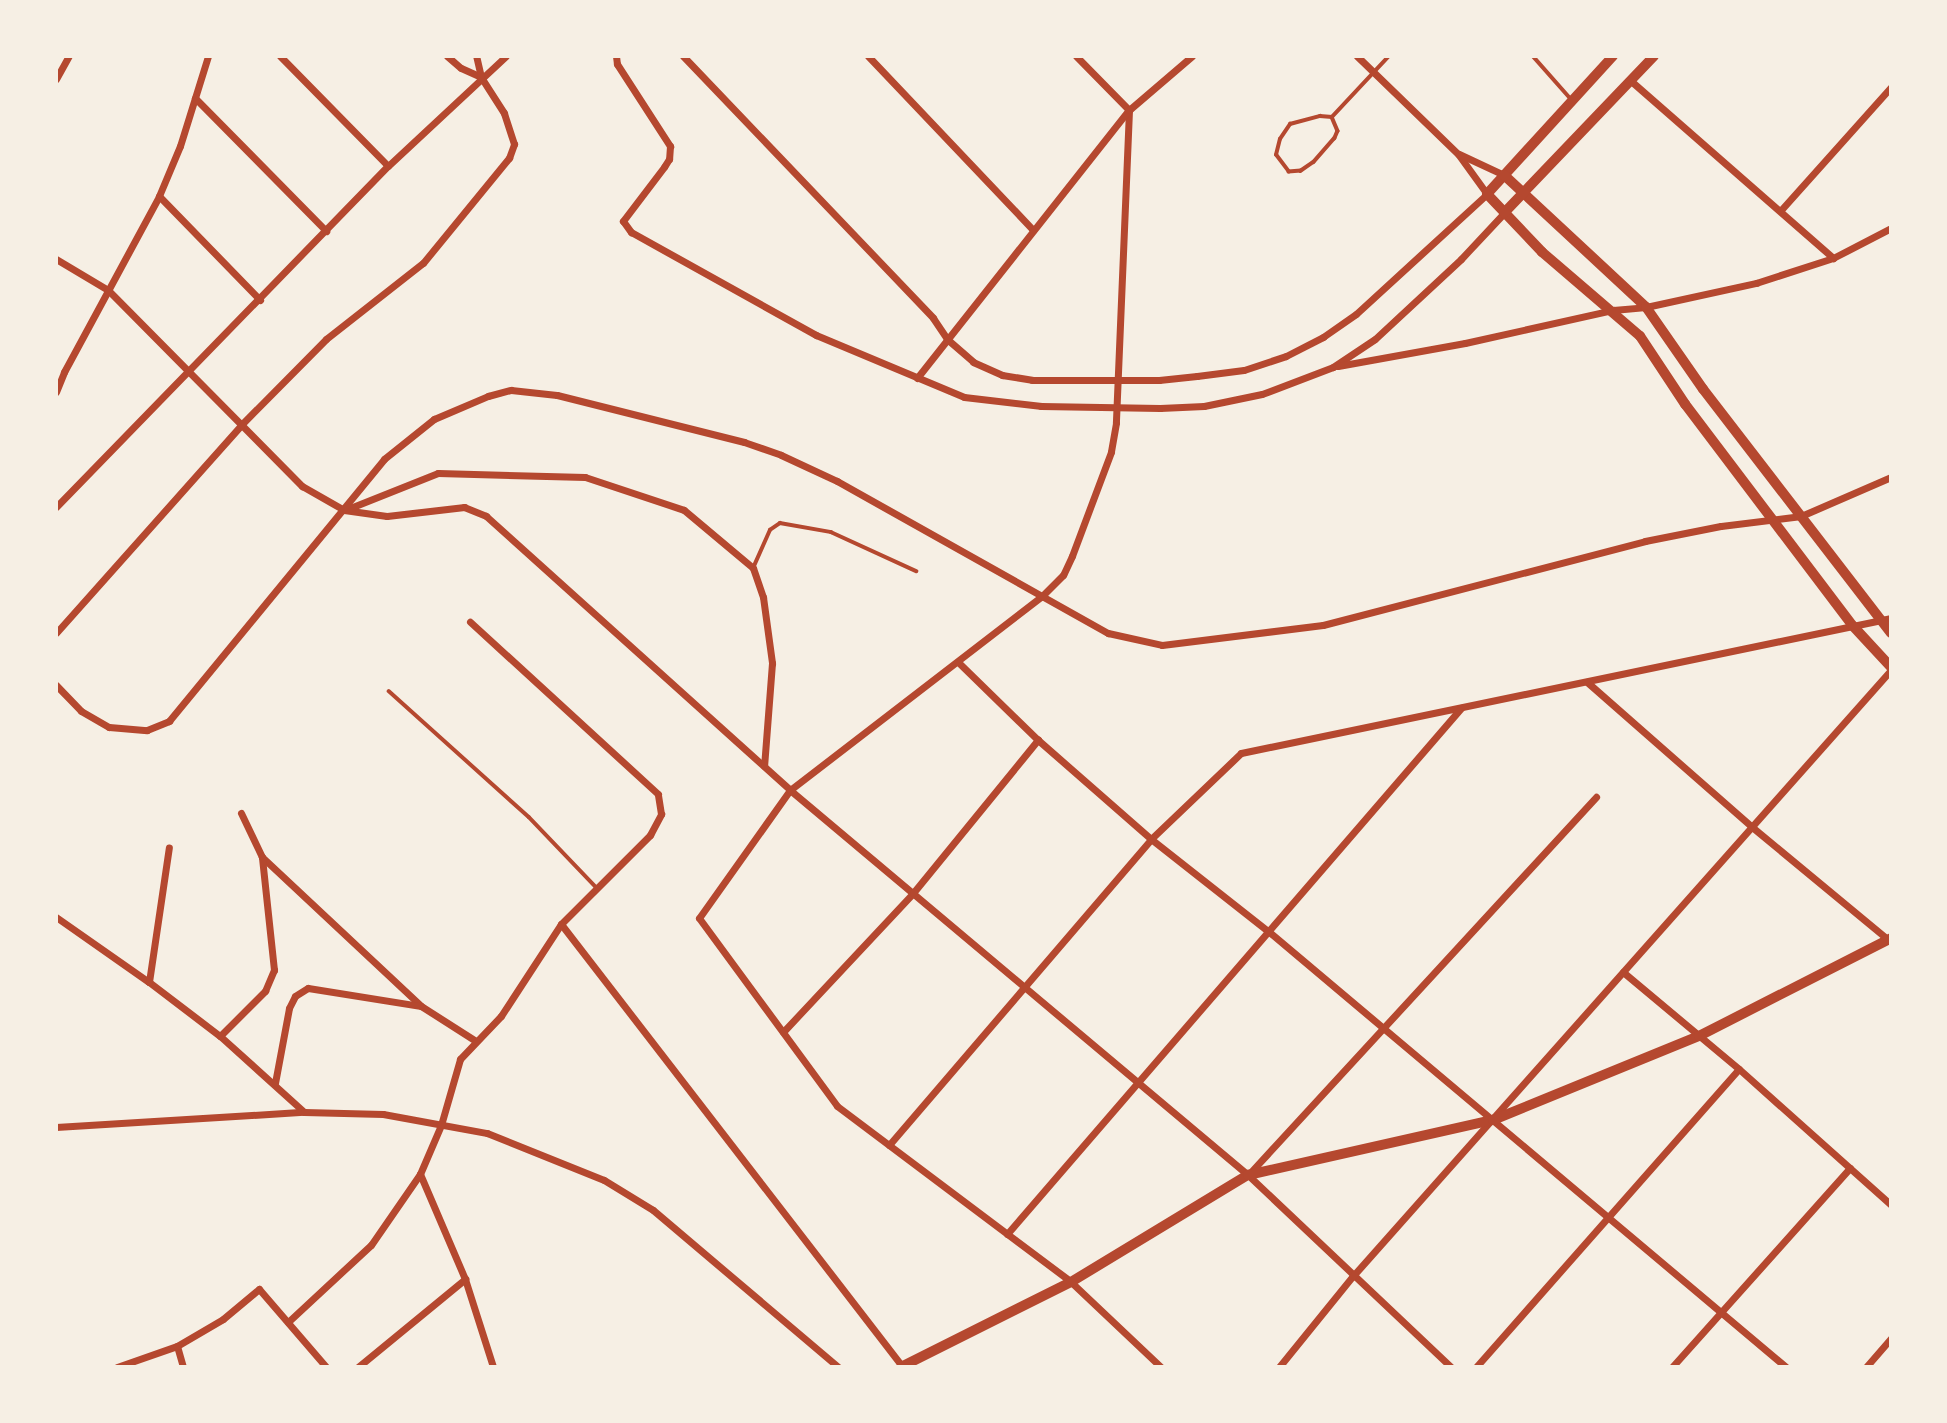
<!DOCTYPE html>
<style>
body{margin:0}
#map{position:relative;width:1947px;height:1423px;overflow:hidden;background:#f6efe4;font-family:"IBM Plex Sans",sans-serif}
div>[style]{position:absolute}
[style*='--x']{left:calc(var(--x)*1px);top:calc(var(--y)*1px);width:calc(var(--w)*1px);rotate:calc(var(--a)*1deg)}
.service>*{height:3.5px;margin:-1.75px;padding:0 1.75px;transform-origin:1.75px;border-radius:1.75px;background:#b5482f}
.minor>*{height:7px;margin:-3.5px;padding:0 3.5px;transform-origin:3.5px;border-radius:3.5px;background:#b5482f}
.tertiary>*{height:10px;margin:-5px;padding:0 5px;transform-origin:5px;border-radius:5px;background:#b5482f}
.secondary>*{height:10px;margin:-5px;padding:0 5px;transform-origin:5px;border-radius:5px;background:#b5482f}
span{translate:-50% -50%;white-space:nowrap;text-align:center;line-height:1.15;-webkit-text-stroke:7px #f6efe4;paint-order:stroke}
.frame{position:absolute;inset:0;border:58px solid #f6efe4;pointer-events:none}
</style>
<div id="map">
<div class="service">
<div style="--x:1533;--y:56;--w:57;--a:48.5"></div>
<div style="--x:1320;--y:116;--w:12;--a:5"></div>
<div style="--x:1332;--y:117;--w:15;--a:67"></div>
<div style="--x:1338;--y:131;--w:8;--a:113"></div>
<div style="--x:1335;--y:138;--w:32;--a:131"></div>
<div style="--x:1314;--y:162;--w:16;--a:145"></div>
<div style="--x:1301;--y:171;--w:12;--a:175"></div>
<div style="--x:1289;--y:172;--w:21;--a:-127"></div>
<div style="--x:1276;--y:155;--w:16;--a:-76"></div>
<div style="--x:1280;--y:139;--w:18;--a:-56"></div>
<div style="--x:1290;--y:124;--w:31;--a:-15"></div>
<div style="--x:1332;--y:117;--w:83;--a:-46.9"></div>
<div style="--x:754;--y:566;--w:39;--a:-66"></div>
<div style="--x:770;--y:530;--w:12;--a:-35"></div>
<div style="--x:780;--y:523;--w:52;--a:10"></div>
<div style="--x:831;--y:532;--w:94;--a:24.6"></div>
<div style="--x:389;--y:691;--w:188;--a:42"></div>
<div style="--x:529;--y:817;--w:98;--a:46.2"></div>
</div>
<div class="minor">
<div style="--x:280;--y:56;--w:154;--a:45.5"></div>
<div style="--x:447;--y:56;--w:18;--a:41"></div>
<div style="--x:461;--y:68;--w:22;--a:24"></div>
<div style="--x:616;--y:56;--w:8;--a:83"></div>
<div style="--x:617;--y:64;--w:98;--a:57.1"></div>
<div style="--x:670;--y:146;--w:13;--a:94"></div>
<div style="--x:669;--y:159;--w:9;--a:122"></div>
<div style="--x:664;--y:167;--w:68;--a:127.2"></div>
<div style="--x:623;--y:221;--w:14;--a:54"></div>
<div style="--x:631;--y:232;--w:212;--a:29.1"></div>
<div style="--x:816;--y:335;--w:160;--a:22.7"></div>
<div style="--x:964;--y:397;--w:78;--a:6.7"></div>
<div style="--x:1041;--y:406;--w:119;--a:1"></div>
<div style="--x:1160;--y:408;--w:44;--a:-2.6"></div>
<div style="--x:1204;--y:406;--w:59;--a:-11.7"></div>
<div style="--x:1262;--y:394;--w:76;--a:-20.8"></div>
<div style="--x:1333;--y:367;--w:50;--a:-33.7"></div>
<div style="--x:1375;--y:339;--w:117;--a:-42.9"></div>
<div style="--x:1461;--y:259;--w:63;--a:-46.9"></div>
<div style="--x:683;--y:56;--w:362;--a:46.3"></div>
<div style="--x:933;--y:318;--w:25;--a:56"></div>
<div style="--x:947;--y:339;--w:35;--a:41"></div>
<div style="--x:973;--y:362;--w:32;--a:24"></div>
<div style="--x:1002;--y:375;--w:30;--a:9"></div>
<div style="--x:1032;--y:380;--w:127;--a:0"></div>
<div style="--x:1159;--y:380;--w:38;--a:-6"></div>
<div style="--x:1197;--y:376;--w:47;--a:-7.3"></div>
<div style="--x:1244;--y:370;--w:44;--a:-18.4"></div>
<div style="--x:1286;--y:356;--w:42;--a:-27.2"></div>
<div style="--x:1323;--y:337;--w:40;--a:-34.9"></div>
<div style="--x:1356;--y:314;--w:178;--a:-42.5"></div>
<div style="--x:1487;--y:194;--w:49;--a:-125.9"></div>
<div style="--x:1458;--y:154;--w:141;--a:-135.9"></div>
<div style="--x:868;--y:56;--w:240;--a:46.5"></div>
<div style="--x:1076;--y:56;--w:76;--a:45.5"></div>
<div style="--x:1129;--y:110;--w:313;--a:92.4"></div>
<div style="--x:1116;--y:423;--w:29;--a:100"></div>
<div style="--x:1111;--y:452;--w:111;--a:110.6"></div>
<div style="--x:1072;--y:556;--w:21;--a:115"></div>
<div style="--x:1063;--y:575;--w:30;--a:135"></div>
<div style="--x:1042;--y:596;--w:318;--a:142.4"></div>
<div style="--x:790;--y:790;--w:157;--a:125.4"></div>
<div style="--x:699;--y:918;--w:233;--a:53.7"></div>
<div style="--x:837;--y:1106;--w:293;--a:36.9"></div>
<div style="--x:1071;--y:1282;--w:124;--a:43.4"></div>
<div style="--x:56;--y:79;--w:26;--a:-61"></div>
<div style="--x:1631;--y:81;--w:269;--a:41.2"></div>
<div style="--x:195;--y:98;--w:187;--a:45.4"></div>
<div style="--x:1459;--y:154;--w:50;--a:25"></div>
<div style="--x:159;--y:196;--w:145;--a:45.8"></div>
<div style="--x:1781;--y:210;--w:165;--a:-48.2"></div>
<div style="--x:56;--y:259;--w:61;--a:30.8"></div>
<div style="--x:108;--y:290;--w:276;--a:45.3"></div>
<div style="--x:302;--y:486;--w:48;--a:29.7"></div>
<div style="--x:344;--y:510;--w:43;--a:7.9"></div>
<div style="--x:387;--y:516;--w:78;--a:-6.7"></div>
<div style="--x:464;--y:507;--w:24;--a:22"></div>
<div style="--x:486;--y:516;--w:409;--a:42"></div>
<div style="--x:790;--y:790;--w:598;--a:40.05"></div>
<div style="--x:1248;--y:1175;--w:279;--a:43.4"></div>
<div style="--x:1338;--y:366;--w:129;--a:-10.3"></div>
<div style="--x:1465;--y:343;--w:152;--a:-12.6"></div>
<div style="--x:1613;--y:310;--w:33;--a:-5"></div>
<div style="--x:1646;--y:307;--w:113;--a:-12.3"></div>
<div style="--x:1756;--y:283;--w:81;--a:-18"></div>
<div style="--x:1833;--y:258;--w:65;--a:-27.3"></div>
<div style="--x:917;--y:378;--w:342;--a:-51.7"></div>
<div style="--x:1129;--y:110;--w:83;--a:-40.6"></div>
<div style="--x:56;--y:392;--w:22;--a:-68"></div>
<div style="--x:64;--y:372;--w:200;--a:-61.6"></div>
<div style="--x:159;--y:196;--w:54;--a:-67.2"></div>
<div style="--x:180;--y:146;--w:94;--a:-72.7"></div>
<div style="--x:56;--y:507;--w:476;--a:-45.8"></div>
<div style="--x:388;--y:166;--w:161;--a:-43"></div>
<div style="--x:345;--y:510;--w:100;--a:-21.7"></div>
<div style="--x:438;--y:473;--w:147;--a:1.6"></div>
<div style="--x:585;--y:477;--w:104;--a:18.4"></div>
<div style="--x:684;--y:510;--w:90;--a:40"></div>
<div style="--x:753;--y:568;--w:31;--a:71"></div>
<div style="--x:763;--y:597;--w:67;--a:82.2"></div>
<div style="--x:772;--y:663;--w:103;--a:94.4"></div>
<div style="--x:56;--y:633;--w:278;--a:-48.3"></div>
<div style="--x:241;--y:425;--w:121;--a:-45.3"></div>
<div style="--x:326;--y:339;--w:123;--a:-38.1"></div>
<div style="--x:423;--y:263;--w:136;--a:-50.7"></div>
<div style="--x:509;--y:158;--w:15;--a:-70"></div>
<div style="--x:514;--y:144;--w:33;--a:-108"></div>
<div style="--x:504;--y:113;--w:43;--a:-122.6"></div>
<div style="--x:481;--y:77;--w:22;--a:-103"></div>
<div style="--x:959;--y:663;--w:110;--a:44.3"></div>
<div style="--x:1038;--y:740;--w:150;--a:41.2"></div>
<div style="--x:1151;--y:839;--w:149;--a:38.2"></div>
<div style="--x:1268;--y:931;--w:677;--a:40.09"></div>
<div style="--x:1587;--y:682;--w:220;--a:41.3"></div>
<div style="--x:1752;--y:827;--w:179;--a:39.6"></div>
<div style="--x:56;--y:685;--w:36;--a:46"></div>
<div style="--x:81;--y:711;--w:32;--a:30"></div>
<div style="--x:109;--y:727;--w:38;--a:5"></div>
<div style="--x:147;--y:730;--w:24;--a:-22"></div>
<div style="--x:169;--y:721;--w:339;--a:-50.6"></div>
<div style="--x:384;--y:459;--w:64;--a:-38.7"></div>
<div style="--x:434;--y:419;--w:59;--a:-23.1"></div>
<div style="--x:488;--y:396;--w:24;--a:-15"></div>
<div style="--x:511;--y:390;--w:46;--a:6.2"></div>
<div style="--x:557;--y:395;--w:193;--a:14.1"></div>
<div style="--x:744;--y:442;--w:39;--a:19"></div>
<div style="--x:781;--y:455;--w:62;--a:24.9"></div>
<div style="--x:837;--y:481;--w:311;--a:29.3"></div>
<div style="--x:1108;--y:633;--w:55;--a:12.5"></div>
<div style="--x:1162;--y:645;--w:162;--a:-7.1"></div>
<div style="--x:1323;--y:625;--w:333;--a:-14.6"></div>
<div style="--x:1645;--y:541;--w:77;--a:-11.2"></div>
<div style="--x:1721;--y:526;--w:81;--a:-7.1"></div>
<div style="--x:1801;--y:516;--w:98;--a:-23.4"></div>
<div style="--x:241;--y:813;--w:49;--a:64.5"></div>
<div style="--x:262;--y:857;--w:218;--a:43.1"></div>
<div style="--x:421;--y:1006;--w:65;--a:32.5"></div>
<div style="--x:56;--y:917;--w:113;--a:35"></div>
<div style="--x:149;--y:982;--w:89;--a:37.3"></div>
<div style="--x:220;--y:1036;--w:113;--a:42.1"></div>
<div style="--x:561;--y:924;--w:558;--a:52.35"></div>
<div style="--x:1623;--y:972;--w:151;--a:39.9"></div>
<div style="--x:1739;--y:1069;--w:204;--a:41.8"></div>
<div style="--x:149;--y:982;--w:136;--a:-81.6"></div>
<div style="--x:783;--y:1032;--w:190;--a:-46.9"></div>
<div style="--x:913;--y:893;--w:198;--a:-50.8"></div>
<div style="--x:220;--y:1036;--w:64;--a:-45"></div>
<div style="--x:265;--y:991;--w:23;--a:-67"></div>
<div style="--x:274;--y:970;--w:114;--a:-96.1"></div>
<div style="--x:275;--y:1083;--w:76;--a:-79.4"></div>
<div style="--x:289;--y:1008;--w:13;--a:-63"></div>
<div style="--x:295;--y:996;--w:15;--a:-32"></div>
<div style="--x:308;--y:988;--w:113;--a:9.1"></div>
<div style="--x:56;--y:1127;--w:248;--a:-3.5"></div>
<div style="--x:304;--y:1112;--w:79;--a:1.5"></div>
<div style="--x:383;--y:1114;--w:106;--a:10.4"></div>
<div style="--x:487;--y:1133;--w:126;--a:21.9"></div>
<div style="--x:604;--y:1180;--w:57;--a:31.5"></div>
<div style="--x:653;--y:1210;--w:243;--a:40.3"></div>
<div style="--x:889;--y:1145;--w:403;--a:-49.4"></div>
<div style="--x:1151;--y:839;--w:124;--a:-43.7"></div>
<div style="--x:1241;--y:753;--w:664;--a:-11.73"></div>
<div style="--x:420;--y:1174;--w:114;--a:66.8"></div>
<div style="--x:465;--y:1279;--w:92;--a:72.3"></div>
<div style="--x:1248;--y:1175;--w:514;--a:-47.37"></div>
<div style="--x:1007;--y:1234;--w:695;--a:-49.2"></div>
<div style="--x:288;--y:1322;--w:113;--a:-42.9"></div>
<div style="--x:371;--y:1245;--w:86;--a:-55.4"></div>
<div style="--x:420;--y:1174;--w:53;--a:-66.8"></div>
<div style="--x:441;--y:1125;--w:69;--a:-73.9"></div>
<div style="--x:460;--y:1059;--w:59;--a:-46.4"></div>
<div style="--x:501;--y:1016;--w:110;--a:-56.9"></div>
<div style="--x:561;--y:924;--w:126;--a:-45"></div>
<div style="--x:650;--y:835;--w:24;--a:-62"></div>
<div style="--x:661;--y:814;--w:20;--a:-99"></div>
<div style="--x:658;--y:794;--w:255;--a:-137.5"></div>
<div style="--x:177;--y:1346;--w:22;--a:74"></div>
<div style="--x:117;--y:1367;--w:64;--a:-19.3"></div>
<div style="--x:177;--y:1346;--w:53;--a:-30.4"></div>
<div style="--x:223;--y:1319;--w:47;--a:-39.8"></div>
<div style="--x:259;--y:1289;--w:103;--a:49.3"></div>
<div style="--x:358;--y:1367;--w:139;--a:-39.4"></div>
<div style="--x:1279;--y:1367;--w:116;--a:-51"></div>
<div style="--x:1352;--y:1277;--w:812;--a:-48.4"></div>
<div style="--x:1476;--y:1367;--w:397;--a:-48.6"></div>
<div style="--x:1672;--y:1367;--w:267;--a:-48.2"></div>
<div style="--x:1866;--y:1367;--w:38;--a:-49"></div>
</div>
<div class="tertiary">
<div style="--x:901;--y:1367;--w:190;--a:-26.6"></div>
<div style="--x:1071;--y:1282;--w:207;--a:-31.2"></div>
<div style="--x:1248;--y:1175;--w:251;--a:-12.7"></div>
<div style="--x:1493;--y:1120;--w:222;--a:-22.2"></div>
<div style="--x:1699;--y:1036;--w:216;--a:-27"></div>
</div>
<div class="secondary">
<div style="--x:1613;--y:56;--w:187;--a:132.4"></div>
<div style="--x:1487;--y:194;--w:80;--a:46.5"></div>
<div style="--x:1542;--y:252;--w:129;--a:40.6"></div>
<div style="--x:1640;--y:336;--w:82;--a:56.5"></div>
<div style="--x:1685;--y:404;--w:278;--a:52.9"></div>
<div style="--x:1853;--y:626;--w:56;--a:47.2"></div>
<div style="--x:1504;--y:175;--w:194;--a:42.9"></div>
<div style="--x:1646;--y:307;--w:100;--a:55.2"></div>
<div style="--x:1703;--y:389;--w:308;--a:52.4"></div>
<div style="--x:1504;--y:213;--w:217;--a:-46.3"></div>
</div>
<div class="frame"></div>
</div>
